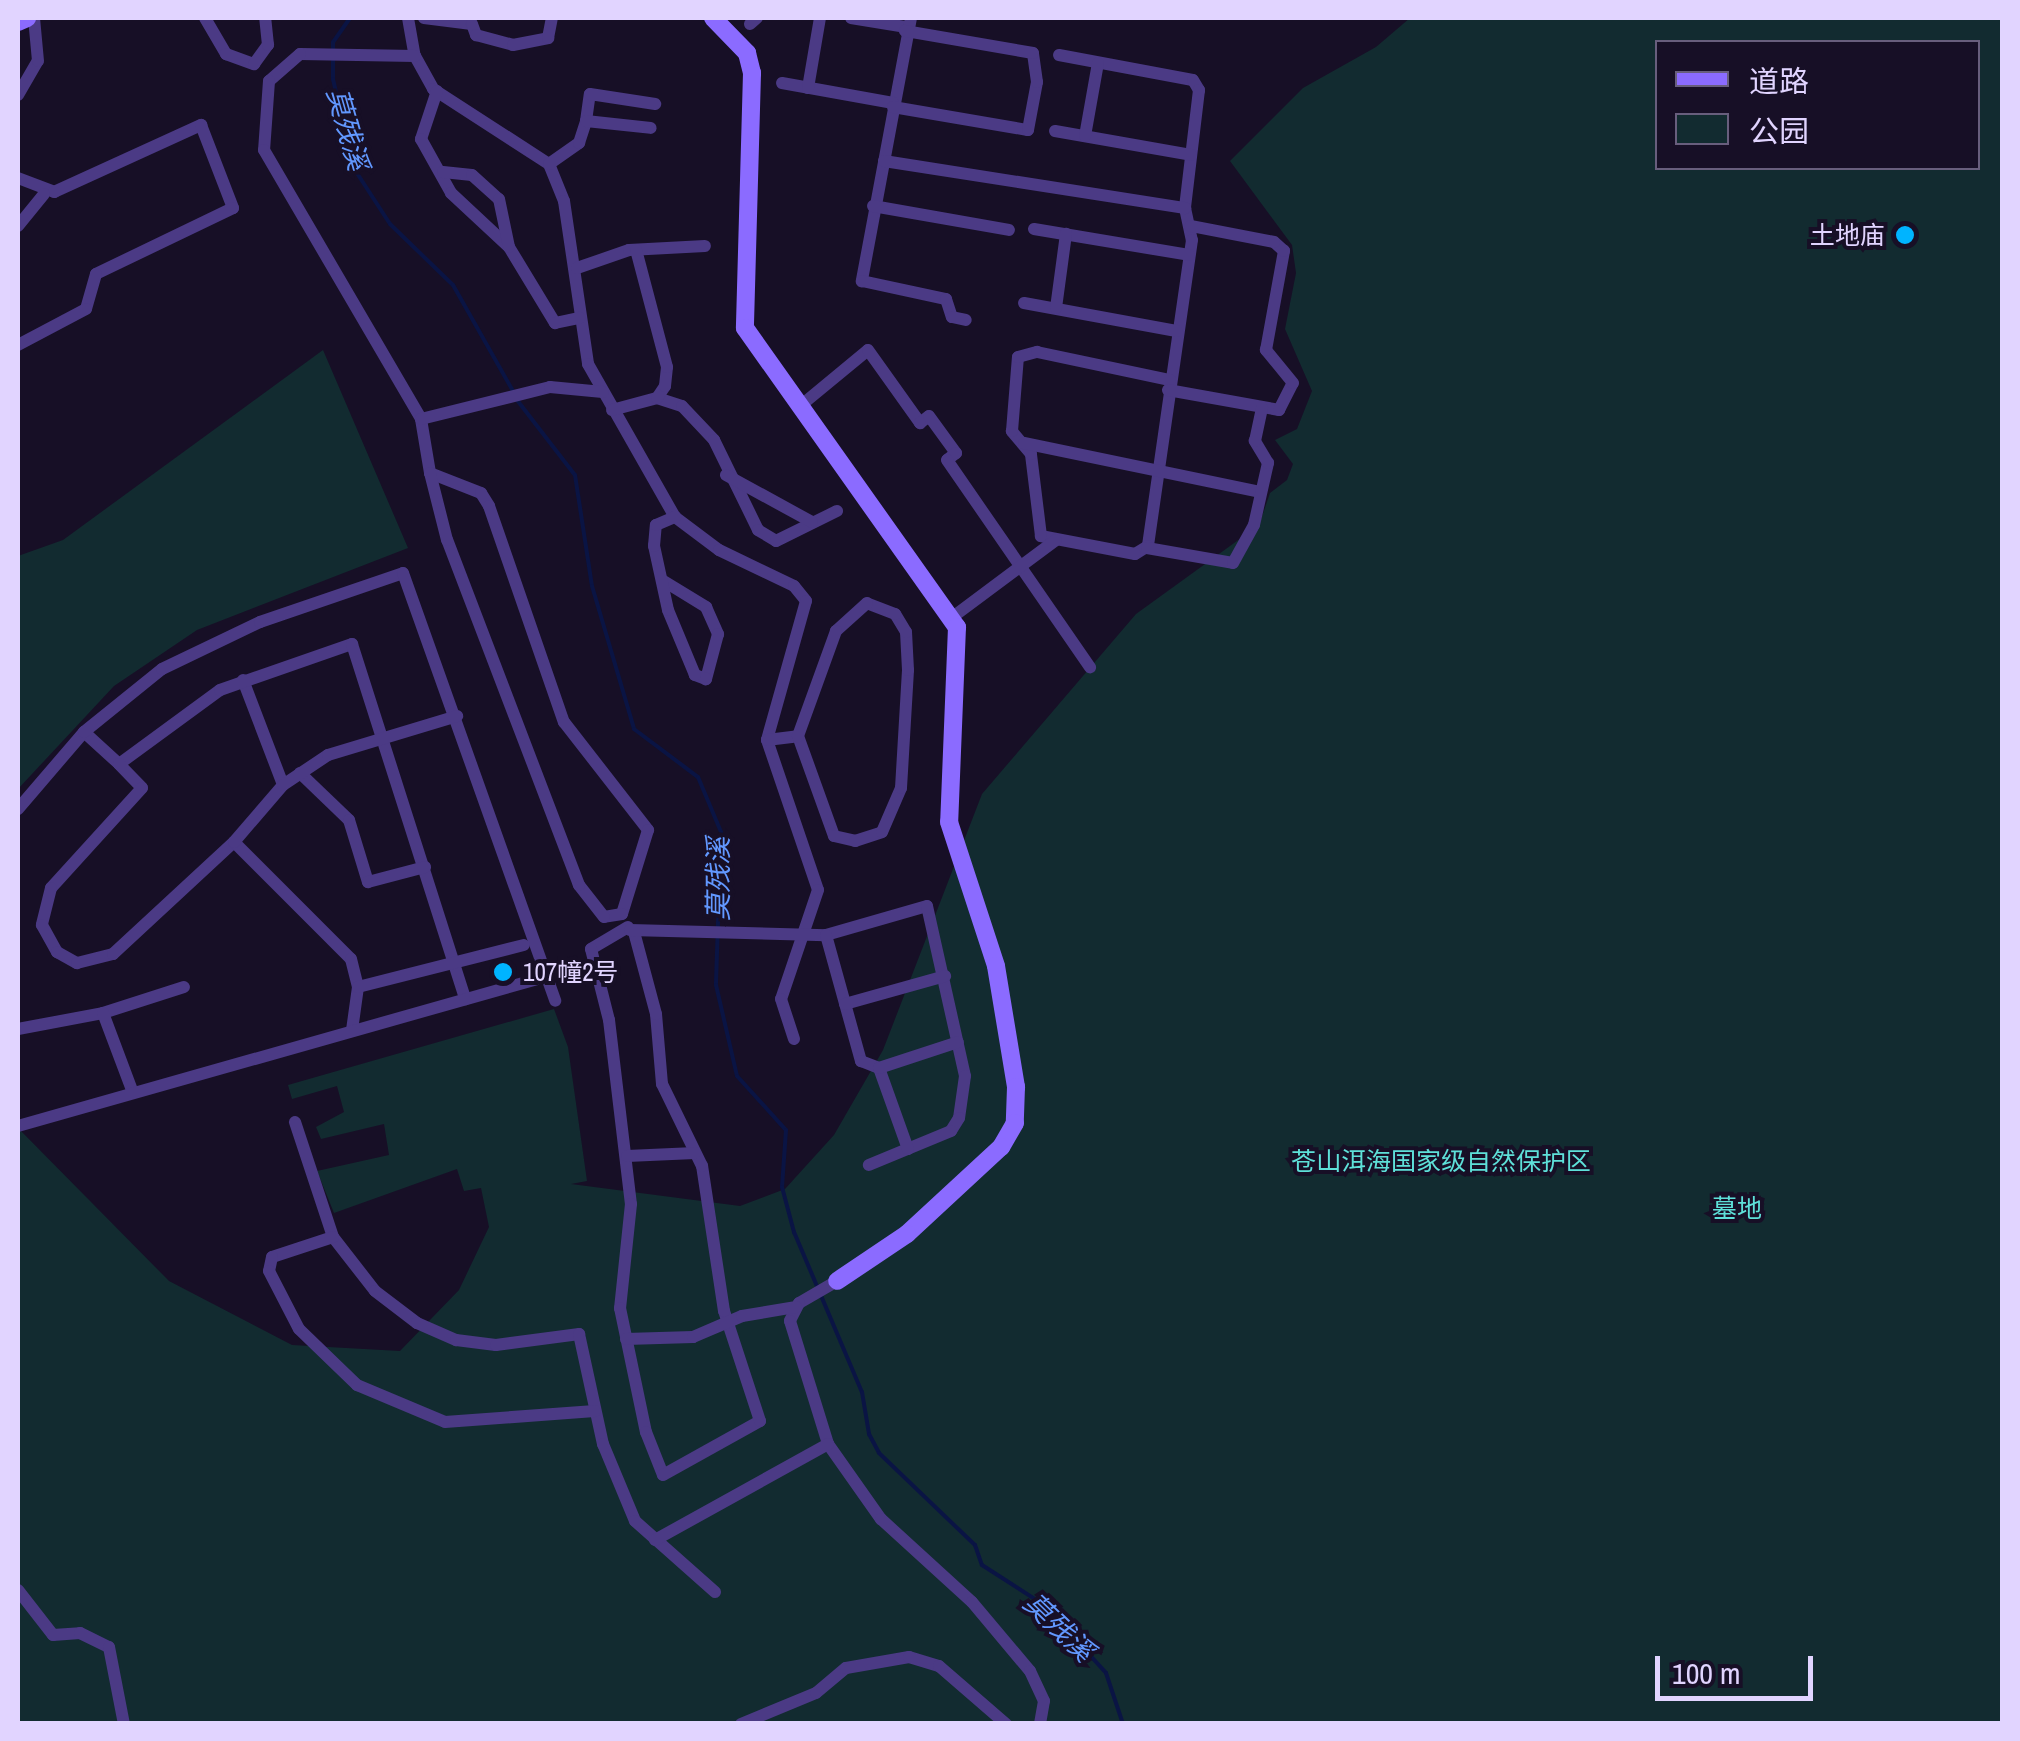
<!DOCTYPE html>
<meta charset="utf-8">
<style>
body{margin:0}
#map{position:relative;width:2020px;height:1741px;overflow:hidden;background:#170f26;font-family:"Archivo Narrow","Noto Sans SC",sans-serif}
div>[style]{position:absolute}
[style*='--x']{left:calc(var(--x)*1px);top:calc(var(--y)*1px);width:calc(var(--w)*1px);rotate:calc(var(--a)*1deg)}
.green>*{inset:0;background:#122b30}
.stream>*{height:4px;margin:-2px;padding:0 2px;transform-origin:2px;border-radius:2px;background:#0a1444}
.street>*{height:12px;margin:-6px;padding:0 6px;transform-origin:6px;border-radius:6px;background:#4b3a85}
.secondary>*{height:18px;margin:-9px;padding:0 9px;transform-origin:9px;border-radius:9px;background:#8b6bff}
.dots>*{width:28px;height:28px;translate:-50% -50%;box-sizing:border-box;border:5px solid #170f26;border-radius:50%}
span{translate:-50% -50%;white-space:nowrap;text-align:center;line-height:1.15;-webkit-text-stroke:8px #170f26;paint-order:stroke}
.poi-label{font-size:25px;color:#e1d4ff}
.right{translate:-100% -50%;text-align:right}
.left{translate:0 -50%;text-align:left}
.park-label{font-size:25px;color:#5ee0d9}
.water-label{font-size:28px;color:#6298ff;font-style:italic}
.frame{position:absolute;inset:0;border:20px solid #e1d4ff;pointer-events:none}
.legend{position:absolute;left:1655px;top:40px;width:325px;height:130px;box-sizing:border-box;background:#170f26;border:2px solid #685e7d;margin:0;padding:12px 18px;list-style:none;font-size:30px;color:#e1d4ff}
.legend li{display:flex;align-items:center;gap:20px;height:50px}
.legend b{width:50px;border:2px solid #685e7d}
.scale{position:absolute;left:1655px;top:1656px;width:158px;height:45px;box-sizing:border-box;border:5px solid #e1d4ff;border-top:0;padding-left:12px;font-size:30px;line-height:35px;white-space:nowrap;color:#e1d4ff;-webkit-text-stroke:8px #170f26;paint-order:stroke}
</style>
<div id="map">
<div class="green">
<div style="clip-path:polygon(evenodd,1410px 18px,2002px 18px,2002px 1723px,18px 1723px,18px 1128px,169px 1281px,292px 1345px,400px 1351px,459px 1290px,489px 1227px,481px 1188px,464px 1191px,457px 1169px,334px 1213px,317px 1171px,389px 1155px,384px 1124px,321px 1139px,316px 1127px,344px 1112px,337px 1086px,292px 1099px,288px 1085px,554px 1009px,568px 1047px,587px 1181px,571px 1184px,740px 1206px,785px 1189px,834px 1135px,883px 1050px,982px 794px,1136px 614px,1259px 525px,1270px 493px,1287px 480px,1293px 464px,1275px 440px,1297px 429px,1312px 391px,1285px 329px,1296px 273px,1292px 245px,1230px 161px,1303px 88px,1376px 47px,1410px 18px,1658px 42px,1978px 42px,1978px 168px,1658px 168px,1658px 42px)"></div>
<div style="clip-path:polygon(323px 350px,408px 548px,197px 630px,114px 686px,18px 789px,18px 556px,63px 540px)"></div>
</div>
<div class="stream">
<div style="--x:350;--y:18;--w:29;--a:125"></div>
<div style="--x:333;--y:42;--w:37;--a:90"></div>
<div style="--x:333;--y:79;--w:90;--a:77.2"></div>
<div style="--x:353;--y:167;--w:68;--a:57"></div>
<div style="--x:390;--y:224;--w:88;--a:44.1"></div>
<div style="--x:453;--y:285;--w:122;--a:60.5"></div>
<div style="--x:517;--y:400;--w:95;--a:52.3"></div>
<div style="--x:575;--y:475;--w:112;--a:81.3"></div>
<div style="--x:592;--y:586;--w:149;--a:73.6"></div>
<div style="--x:634;--y:729;--w:80;--a:36.9"></div>
<div style="--x:698;--y:777;--w:60;--a:67.3"></div>
<div style="--x:721;--y:832;--w:153;--a:91.9"></div>
<div style="--x:716;--y:985;--w:93;--a:77"></div>
<div style="--x:737;--y:1076;--w:73;--a:47.8"></div>
<div style="--x:786;--y:1130;--w:57;--a:94"></div>
<div style="--x:782;--y:1187;--w:47;--a:75.1"></div>
<div style="--x:794;--y:1232;--w:174;--a:67"></div>
<div style="--x:862;--y:1392;--w:43;--a:80.5"></div>
<div style="--x:869;--y:1434;--w:21;--a:62"></div>
<div style="--x:879;--y:1453;--w:133;--a:43.8"></div>
<div style="--x:975;--y:1545;--w:21;--a:71"></div>
<div style="--x:982;--y:1565;--w:74;--a:32.8"></div>
<div style="--x:1044;--y:1605;--w:92;--a:47.6"></div>
<div style="--x:1106;--y:1673;--w:54;--a:71.6"></div>
</div>
<div class="street">
<div style="--x:205;--y:18;--w:42;--a:59.7"></div>
<div style="--x:226;--y:54;--w:30;--a:20"></div>
<div style="--x:254;--y:64;--w:24;--a:-54"></div>
<div style="--x:268;--y:45;--w:27;--a:-96"></div>
<div style="--x:408;--y:18;--w:39;--a:80"></div>
<div style="--x:415;--y:56;--w:38;--a:61"></div>
<div style="--x:433;--y:89;--w:138;--a:32.9"></div>
<div style="--x:549;--y:164;--w:40;--a:68"></div>
<div style="--x:564;--y:201;--w:165;--a:81.6"></div>
<div style="--x:588;--y:364;--w:176;--a:60.4"></div>
<div style="--x:675;--y:517;--w:55;--a:36.9"></div>
<div style="--x:719;--y:550;--w:83;--a:25.6"></div>
<div style="--x:794;--y:586;--w:19;--a:51"></div>
<div style="--x:806;--y:601;--w:144;--a:105.7"></div>
<div style="--x:767;--y:740;--w:158;--a:71.2"></div>
<div style="--x:818;--y:890;--w:115;--a:108.7"></div>
<div style="--x:781;--y:999;--w:42;--a:72"></div>
<div style="--x:424;--y:18;--w:48;--a:7.1"></div>
<div style="--x:472;--y:24;--w:12;--a:70"></div>
<div style="--x:476;--y:35;--w:38;--a:15"></div>
<div style="--x:513;--y:45;--w:36;--a:-11"></div>
<div style="--x:548;--y:38;--w:20;--a:-79"></div>
<div style="--x:851;--y:18;--w:56;--a:9.3"></div>
<div style="--x:911;--y:18;--w:268;--a:100.6"></div>
<div style="--x:862;--y:281;--w:86;--a:12.1"></div>
<div style="--x:946;--y:299;--w:19;--a:72"></div>
<div style="--x:952;--y:317;--w:14;--a:12"></div>
<div style="--x:750;--y:24;--w:9;--a:-41"></div>
<div style="--x:1059;--y:55;--w:136;--a:10.6"></div>
<div style="--x:1193;--y:80;--w:12;--a:59"></div>
<div style="--x:1199;--y:90;--w:119;--a:96.8"></div>
<div style="--x:1185;--y:208;--w:33;--a:78"></div>
<div style="--x:1192;--y:240;--w:309;--a:98.2"></div>
<div style="--x:1148;--y:546;--w:15;--a:148"></div>
<div style="--x:1135;--y:554;--w:96;--a:-169.2"></div>
<div style="--x:1041;--y:536;--w:83;--a:-97"></div>
<div style="--x:1031;--y:454;--w:30;--a:-130"></div>
<div style="--x:1012;--y:431;--w:74;--a:-85.4"></div>
<div style="--x:1018;--y:357;--w:20;--a:-15"></div>
<div style="--x:1037;--y:352;--w:136;--a:11.9"></div>
<div style="--x:415;--y:56;--w:115;--a:-179"></div>
<div style="--x:300;--y:54;--w:41;--a:138.9"></div>
<div style="--x:269;--y:81;--w:69;--a:94.1"></div>
<div style="--x:264;--y:150;--w:311;--a:59.7"></div>
<div style="--x:421;--y:419;--w:55;--a:80.5"></div>
<div style="--x:430;--y:473;--w:55;--a:21.4"></div>
<div style="--x:481;--y:493;--w:15;--a:58"></div>
<div style="--x:489;--y:506;--w:229;--a:70.9"></div>
<div style="--x:564;--y:722;--w:137;--a:52.1"></div>
<div style="--x:648;--y:830;--w:88;--a:107.2"></div>
<div style="--x:622;--y:914;--w:18;--a:171"></div>
<div style="--x:604;--y:917;--w:41;--a:-128"></div>
<div style="--x:579;--y:885;--w:369;--a:-110.9"></div>
<div style="--x:447;--y:540;--w:69;--a:-104.2"></div>
<div style="--x:782;--y:83;--w:113;--a:10.2"></div>
<div style="--x:808;--y:88;--w:71;--a:-80.3"></div>
<div style="--x:437;--y:91;--w:51;--a:108.4"></div>
<div style="--x:421;--y:139;--w:62;--a:60.9"></div>
<div style="--x:451;--y:193;--w:79;--a:43"></div>
<div style="--x:509;--y:247;--w:89;--a:58.8"></div>
<div style="--x:555;--y:323;--w:25;--a:-12"></div>
<div style="--x:18;--y:95;--w:39;--a:-60"></div>
<div style="--x:38;--y:61;--w:43;--a:-95.3"></div>
<div style="--x:893;--y:107;--w:137;--a:9.7"></div>
<div style="--x:1028;--y:130;--w:49;--a:-79.4"></div>
<div style="--x:1037;--y:82;--w:29;--a:-98"></div>
<div style="--x:1033;--y:53;--w:130;--a:-170.2"></div>
<div style="--x:586;--y:121;--w:27;--a:-82"></div>
<div style="--x:590;--y:94;--w:66;--a:8.7"></div>
<div style="--x:1055;--y:131;--w:138;--a:10"></div>
<div style="--x:1085;--y:136;--w:74;--a:-79.9"></div>
<div style="--x:884;--y:161;--w:305;--a:8.9"></div>
<div style="--x:549;--y:164;--w:37;--a:-35"></div>
<div style="--x:579;--y:143;--w:23;--a:-72"></div>
<div style="--x:586;--y:121;--w:65;--a:6.1"></div>
<div style="--x:443;--y:172;--w:29;--a:6"></div>
<div style="--x:472;--y:175;--w:36;--a:42"></div>
<div style="--x:499;--y:199;--w:49;--a:78.2"></div>
<div style="--x:18;--y:178;--w:39;--a:21"></div>
<div style="--x:54;--y:192;--w:162;--a:-24.5"></div>
<div style="--x:201;--y:125;--w:89;--a:68.9"></div>
<div style="--x:233;--y:208;--w:152;--a:154.3"></div>
<div style="--x:96;--y:274;--w:36;--a:106"></div>
<div style="--x:86;--y:309;--w:77;--a:152.1"></div>
<div style="--x:873;--y:206;--w:138;--a:10"></div>
<div style="--x:18;--y:226;--w:41;--a:-50.9"></div>
<div style="--x:1034;--y:229;--w:157;--a:9.5"></div>
<div style="--x:577;--y:268;--w:55;--a:-19.1"></div>
<div style="--x:629;--y:250;--w:76;--a:-3"></div>
<div style="--x:1024;--y:303;--w:155;--a:10.4"></div>
<div style="--x:1056;--y:308;--w:75;--a:-82.3"></div>
<div style="--x:1168;--y:390;--w:113;--a:10.2"></div>
<div style="--x:1279;--y:410;--w:30;--a:-63"></div>
<div style="--x:1293;--y:383;--w:43;--a:-129.3"></div>
<div style="--x:1266;--y:350;--w:101;--a:-79.7"></div>
<div style="--x:1284;--y:251;--w:13;--a:-138"></div>
<div style="--x:1274;--y:242;--w:85;--a:-169.1"></div>
<div style="--x:657;--y:398;--w:26;--a:18"></div>
<div style="--x:682;--y:406;--w:47;--a:46.7"></div>
<div style="--x:714;--y:440;--w:100;--a:63.9"></div>
<div style="--x:758;--y:530;--w:21;--a:31"></div>
<div style="--x:776;--y:541;--w:68;--a:-26.2"></div>
<div style="--x:799;--y:407;--w:89;--a:-39.6"></div>
<div style="--x:868;--y:350;--w:90;--a:54.5"></div>
<div style="--x:920;--y:423;--w:11;--a:-38"></div>
<div style="--x:929;--y:416;--w:46;--a:53.9"></div>
<div style="--x:956;--y:453;--w:11;--a:142"></div>
<div style="--x:947;--y:460;--w:252;--a:55.4"></div>
<div style="--x:612;--y:410;--w:47;--a:-14.9"></div>
<div style="--x:657;--y:398;--w:14;--a:-56"></div>
<div style="--x:665;--y:386;--w:19;--a:-84"></div>
<div style="--x:667;--y:367;--w:121;--a:-104.8"></div>
<div style="--x:421;--y:419;--w:133;--a:-13.9"></div>
<div style="--x:550;--y:387;--w:53;--a:5.4"></div>
<div style="--x:1024;--y:443;--w:242;--a:11.7"></div>
<div style="--x:726;--y:475;--w:98;--a:28.7"></div>
<div style="--x:1147;--y:548;--w:87;--a:9.9"></div>
<div style="--x:1233;--y:563;--w:43;--a:-61.1"></div>
<div style="--x:1254;--y:525;--w:64;--a:-77.3"></div>
<div style="--x:1268;--y:463;--w:26;--a:-121"></div>
<div style="--x:1255;--y:441;--w:34;--a:-78"></div>
<div style="--x:662;--y:580;--w:52;--a:31.5"></div>
<div style="--x:706;--y:607;--w:30;--a:66"></div>
<div style="--x:718;--y:634;--w:47;--a:104.9"></div>
<div style="--x:706;--y:679;--w:12;--a:-160"></div>
<div style="--x:695;--y:675;--w:70;--a:-112.6"></div>
<div style="--x:668;--y:610;--w:66;--a:-102.3"></div>
<div style="--x:654;--y:546;--w:21;--a:-85"></div>
<div style="--x:656;--y:525;--w:21;--a:-23"></div>
<div style="--x:954;--y:616;--w:127;--a:-36.7"></div>
<div style="--x:243;--y:680;--w:112;--a:69.1"></div>
<div style="--x:84;--y:732;--w:47;--a:42.4"></div>
<div style="--x:119;--y:764;--w:125;--a:-36.2"></div>
<div style="--x:220;--y:690;--w:140;--a:-19.2"></div>
<div style="--x:352;--y:644;--w:373;--a:72.3"></div>
<div style="--x:767;--y:740;--w:31;--a:-7"></div>
<div style="--x:798;--y:736;--w:106;--a:70.2"></div>
<div style="--x:834;--y:836;--w:22;--a:13"></div>
<div style="--x:855;--y:841;--w:28;--a:-18"></div>
<div style="--x:882;--y:832;--w:48;--a:-66.6"></div>
<div style="--x:901;--y:788;--w:118;--a:-86.6"></div>
<div style="--x:908;--y:670;--w:38;--a:-93"></div>
<div style="--x:906;--y:632;--w:21;--a:-121"></div>
<div style="--x:895;--y:614;--w:30;--a:-159"></div>
<div style="--x:867;--y:603;--w:42;--a:137.9"></div>
<div style="--x:836;--y:631;--w:112;--a:109.9"></div>
<div style="--x:119;--y:764;--w:33;--a:46"></div>
<div style="--x:142;--y:788;--w:135;--a:132.3"></div>
<div style="--x:51;--y:888;--w:38;--a:104"></div>
<div style="--x:42;--y:925;--w:31;--a:61"></div>
<div style="--x:57;--y:952;--w:23;--a:29"></div>
<div style="--x:77;--y:963;--w:37;--a:-14"></div>
<div style="--x:113;--y:954;--w:165;--a:-42.8"></div>
<div style="--x:234;--y:842;--w:165;--a:45"></div>
<div style="--x:351;--y:959;--w:29;--a:76"></div>
<div style="--x:358;--y:987;--w:43;--a:97.9"></div>
<div style="--x:300;--y:773;--w:68;--a:43.8"></div>
<div style="--x:349;--y:820;--w:65;--a:73"></div>
<div style="--x:368;--y:882;--w:59;--a:-14.7"></div>
<div style="--x:18;--y:809;--w:101;--a:-49.4"></div>
<div style="--x:84;--y:732;--w:100;--a:-38.9"></div>
<div style="--x:162;--y:669;--w:109;--a:-25.6"></div>
<div style="--x:260;--y:622;--w:151;--a:-18.9"></div>
<div style="--x:403;--y:573;--w:454;--a:70.4"></div>
<div style="--x:234;--y:842;--w:75;--a:-49.3"></div>
<div style="--x:283;--y:785;--w:54;--a:-33.7"></div>
<div style="--x:328;--y:755;--w:135;--a:-16.8"></div>
<div style="--x:628;--y:927;--w:43;--a:149.3"></div>
<div style="--x:591;--y:949;--w:73;--a:75.8"></div>
<div style="--x:609;--y:1020;--w:185;--a:83.2"></div>
<div style="--x:631;--y:1204;--w:105;--a:96"></div>
<div style="--x:620;--y:1308;--w:127;--a:78.2"></div>
<div style="--x:646;--y:1432;--w:46;--a:68.4"></div>
<div style="--x:663;--y:1475;--w:111;--a:-29.1"></div>
<div style="--x:760;--y:1421;--w:116;--a:-108.1"></div>
<div style="--x:724;--y:1311;--w:147;--a:-98.6"></div>
<div style="--x:702;--y:1166;--w:91;--a:-116"></div>
<div style="--x:662;--y:1084;--w:70;--a:-94.9"></div>
<div style="--x:656;--y:1014;--w:85;--a:-105"></div>
<div style="--x:630;--y:930;--w:196;--a:1.5"></div>
<div style="--x:826;--y:935;--w:105;--a:-16"></div>
<div style="--x:927;--y:906;--w:174;--a:77.4"></div>
<div style="--x:965;--y:1076;--w:42;--a:98.1"></div>
<div style="--x:959;--y:1118;--w:15;--a:122"></div>
<div style="--x:951;--y:1131;--w:89;--a:157.5"></div>
<div style="--x:826;--y:935;--w:131;--a:74.5"></div>
<div style="--x:861;--y:1061;--w:19;--a:21"></div>
<div style="--x:358;--y:987;--w:171;--a:-14.2"></div>
<div style="--x:845;--y:1004;--w:104;--a:-15.6"></div>
<div style="--x:103;--y:1013;--w:85;--a:-17.8"></div>
<div style="--x:18;--y:1029;--w:86;--a:-10.7"></div>
<div style="--x:103;--y:1013;--w:82;--a:69.4"></div>
<div style="--x:295;--y:1122;--w:121;--a:71.7"></div>
<div style="--x:333;--y:1237;--w:68;--a:52.1"></div>
<div style="--x:375;--y:1291;--w:53;--a:37.3"></div>
<div style="--x:417;--y:1323;--w:43;--a:23.6"></div>
<div style="--x:456;--y:1340;--w:40;--a:7.1"></div>
<div style="--x:496;--y:1345;--w:84;--a:-7.5"></div>
<div style="--x:579;--y:1334;--w:113;--a:77.7"></div>
<div style="--x:603;--y:1444;--w:83;--a:67.4"></div>
<div style="--x:635;--y:1521;--w:107;--a:41.6"></div>
<div style="--x:18;--y:1126;--w:539;--a:-15.81"></div>
<div style="--x:908;--y:1149;--w:86;--a:-109.7"></div>
<div style="--x:879;--y:1068;--w:83;--a:-18.2"></div>
<div style="--x:627;--y:1156;--w:68;--a:-2.5"></div>
<div style="--x:333;--y:1237;--w:64;--a:161.8"></div>
<div style="--x:272;--y:1257;--w:14;--a:102"></div>
<div style="--x:269;--y:1271;--w:65;--a:62.7"></div>
<div style="--x:299;--y:1329;--w:81;--a:44"></div>
<div style="--x:357;--y:1385;--w:95;--a:22.8"></div>
<div style="--x:445;--y:1422;--w:150;--a:-4.2"></div>
<div style="--x:837;--y:1281;--w:44;--a:149.9"></div>
<div style="--x:799;--y:1303;--w:20;--a:117"></div>
<div style="--x:790;--y:1321;--w:129;--a:72.8"></div>
<div style="--x:828;--y:1444;--w:92;--a:54.8"></div>
<div style="--x:881;--y:1519;--w:123;--a:42.4"></div>
<div style="--x:972;--y:1602;--w:90;--a:50"></div>
<div style="--x:1030;--y:1671;--w:33;--a:65"></div>
<div style="--x:1044;--y:1701;--w:23;--a:100"></div>
<div style="--x:626;--y:1339;--w:67;--a:-1.7"></div>
<div style="--x:693;--y:1337;--w:53;--a:-23.2"></div>
<div style="--x:742;--y:1316;--w:55;--a:-9.5"></div>
<div style="--x:655;--y:1540;--w:198;--a:-29"></div>
<div style="--x:18;--y:1590;--w:57;--a:52.1"></div>
<div style="--x:53;--y:1635;--w:27;--a:-4"></div>
<div style="--x:80;--y:1633;--w:32;--a:26"></div>
<div style="--x:109;--y:1647;--w:78;--a:79"></div>
<div style="--x:741;--y:1724;--w:81;--a:-22.5"></div>
<div style="--x:816;--y:1693;--w:39;--a:-40"></div>
<div style="--x:846;--y:1668;--w:64;--a:-9.9"></div>
<div style="--x:909;--y:1657;--w:31;--a:17"></div>
<div style="--x:939;--y:1666;--w:89;--a:40.9"></div>
</div>
<div class="secondary">
<div style="--x:713;--y:18;--w:49;--a:45.8"></div>
<div style="--x:747;--y:53;--w:21;--a:76"></div>
<div style="--x:752;--y:73;--w:255;--a:91.6"></div>
<div style="--x:745;--y:328;--w:367;--a:54.7"></div>
<div style="--x:957;--y:627;--w:195;--a:92.3"></div>
<div style="--x:949;--y:822;--w:151;--a:71.9"></div>
<div style="--x:996;--y:966;--w:123;--a:80.6"></div>
<div style="--x:1016;--y:1087;--w:36;--a:92"></div>
<div style="--x:1015;--y:1123;--w:28;--a:120"></div>
<div style="--x:1001;--y:1147;--w:128;--a:137.2"></div>
<div style="--x:907;--y:1234;--w:84;--a:146.1"></div>
<div style="--x:18;--y:22;--w:10;--a:-24"></div>
</div>
<div class="dots">
<div style="left:1905px;top:235px;background:#00b4ff"></div>
<div style="left:503px;top:972px;background:#00b4ff"></div>
</div>
<div class="poi-label">
<span class="right" style="left:1885px;top:235px">土地庙</span>
<span class="left" style="left:523px;top:972px">107幢2号</span>
</div>
<div class="park-label">
<span style="left:1441px;top:1161px">苍山洱海国家级自然保护区</span>
<span style="left:1737px;top:1208px">墓地</span>
</div>
<div class="water-label">
<span style="left:348px;top:129px;rotate:74deg">莫残溪</span>
<span style="left:718px;top:879px;rotate:-90deg">莫残溪</span>
<span style="left:1059px;top:1627px;rotate:44deg">莫残溪</span>
</div>
<div class="frame"></div>
<ul class="legend">
<li><b style="height:12px;background:#8b6bff"></b>道路</li>
<li><b style="height:28px;background:#122b30"></b>公园</li>
</ul>
<div class="scale">100 m</div>
</div>
